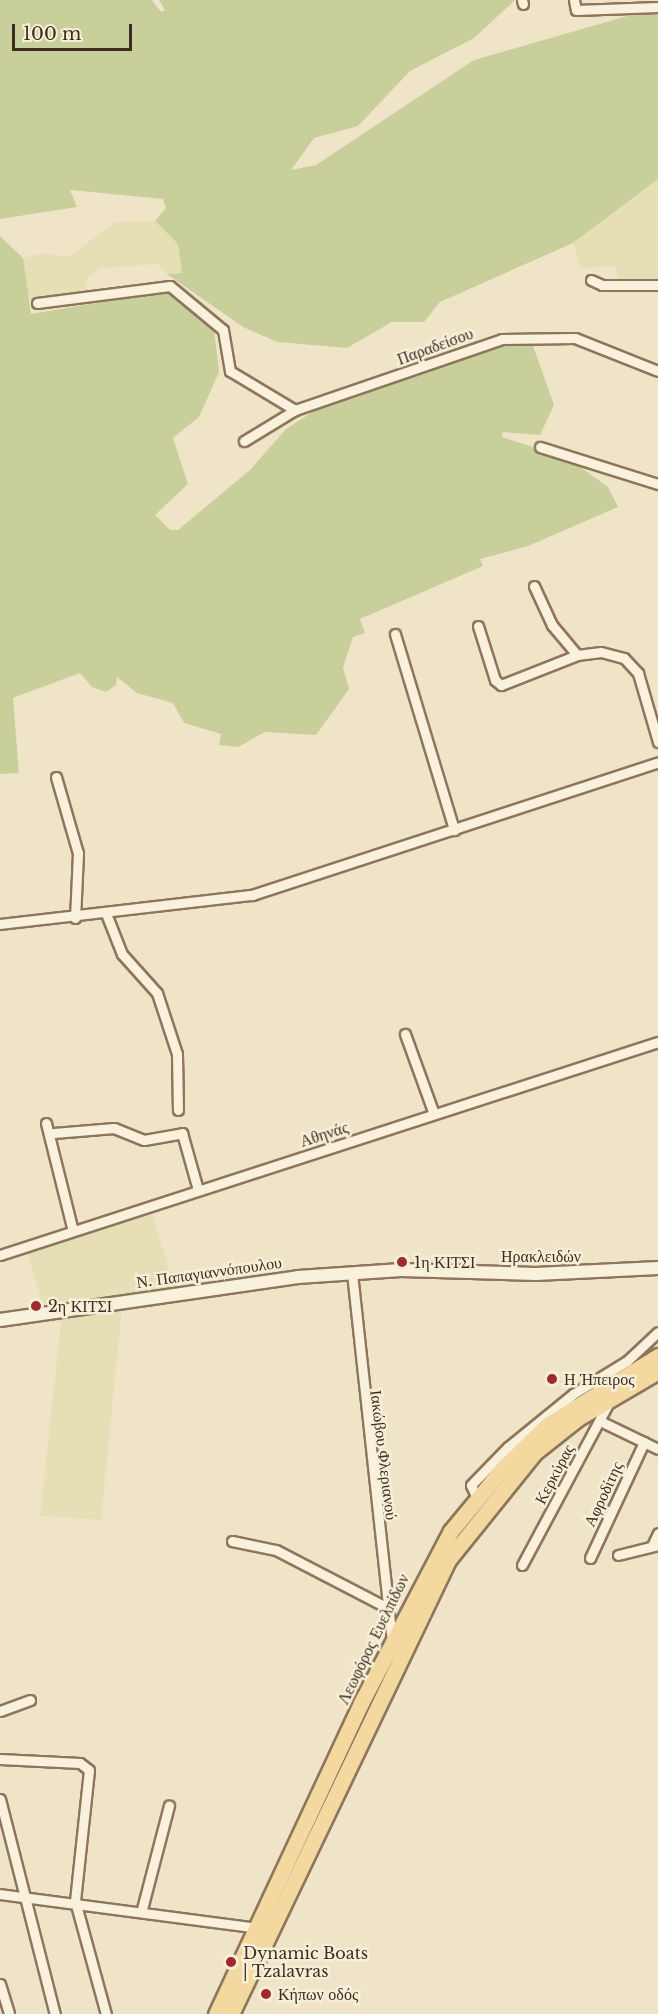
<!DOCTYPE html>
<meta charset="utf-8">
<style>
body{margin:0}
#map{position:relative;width:658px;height:2014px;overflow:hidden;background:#f0e4c8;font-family:"Libre Baskerville",serif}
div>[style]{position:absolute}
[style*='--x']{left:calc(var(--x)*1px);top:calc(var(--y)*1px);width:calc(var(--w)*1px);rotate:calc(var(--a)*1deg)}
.farmland>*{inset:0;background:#e6deb5}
.green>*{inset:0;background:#c9cf9b}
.roads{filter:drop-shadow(2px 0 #8d765c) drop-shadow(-2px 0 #8d765c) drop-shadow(0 2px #8d765c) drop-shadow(0 -2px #8d765c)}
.minor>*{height:9px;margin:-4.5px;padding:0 4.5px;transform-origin:4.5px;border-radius:4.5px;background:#faf1dc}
.tertiary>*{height:12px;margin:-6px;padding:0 6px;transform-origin:6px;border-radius:6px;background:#faf1dc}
.primary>*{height:15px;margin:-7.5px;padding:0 7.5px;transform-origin:7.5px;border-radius:7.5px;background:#f3d9a0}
.dots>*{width:16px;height:16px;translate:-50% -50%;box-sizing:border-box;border:3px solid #f7eed8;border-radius:50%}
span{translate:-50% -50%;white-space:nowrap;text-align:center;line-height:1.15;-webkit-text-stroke:5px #f7eed8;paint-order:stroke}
.street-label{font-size:16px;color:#3d2e20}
.poi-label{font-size:16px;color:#3d2e20}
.left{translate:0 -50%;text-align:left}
.scale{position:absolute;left:12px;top:24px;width:120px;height:27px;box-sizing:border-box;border:3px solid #3d2e20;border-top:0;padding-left:8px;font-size:18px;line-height:21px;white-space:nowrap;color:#3d2e20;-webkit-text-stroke:4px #f7eed8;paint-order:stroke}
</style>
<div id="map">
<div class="farmland">
<div style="clip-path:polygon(658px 179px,658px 279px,618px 282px,615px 266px,581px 268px,573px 243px)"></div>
<div style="clip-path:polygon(155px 221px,178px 244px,182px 273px,167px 274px,158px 264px,101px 268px,85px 280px,88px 291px,28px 300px,23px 258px,43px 253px,69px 257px,115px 222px)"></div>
<div style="clip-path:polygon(151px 1210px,174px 1285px,122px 1308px,101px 1520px,40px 1516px,61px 1323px,43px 1308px,27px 1250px)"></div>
</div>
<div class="green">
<div style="clip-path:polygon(0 0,152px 0,161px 12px,165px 10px,159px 0,515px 0,474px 38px,410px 71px,358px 126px,314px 138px,291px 170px,316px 165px,474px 60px,638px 13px,658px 12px,658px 179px,573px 243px,440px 302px,424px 322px,392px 322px,347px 348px,277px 342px,243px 327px,167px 274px,182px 273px,178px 244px,155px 221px,166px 208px,163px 199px,70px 190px,77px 207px,0 219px)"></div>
<div style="clip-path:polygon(0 236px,23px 258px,31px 314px,167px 291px,214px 329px,219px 372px,199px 417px,173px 438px,188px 484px,155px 515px,170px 530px,178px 530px,250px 470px,286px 429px,314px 411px,504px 344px,532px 343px,554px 405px,540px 435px,503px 432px,502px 437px,561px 456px,586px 471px,608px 487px,618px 507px,528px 546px,480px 559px,483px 566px,360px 619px,365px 633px,353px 637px,343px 667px,349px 689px,316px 735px,265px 732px,238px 747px,219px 745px,221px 734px,184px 723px,173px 703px,137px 693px,117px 677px,116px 685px,106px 692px,92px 687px,80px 673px,13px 698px,19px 773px,0 774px)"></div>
</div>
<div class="roads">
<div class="minor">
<div style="--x:522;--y:0;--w:4;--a:76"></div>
<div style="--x:574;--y:0;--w:10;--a:79"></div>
<div style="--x:576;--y:10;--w:82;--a:-2.1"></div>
<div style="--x:591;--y:280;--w:12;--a:24"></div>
<div style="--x:602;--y:285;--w:56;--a:0"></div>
<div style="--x:37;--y:303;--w:134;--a:-7.3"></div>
<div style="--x:170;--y:286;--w:69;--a:39.7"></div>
<div style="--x:223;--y:330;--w:42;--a:80.3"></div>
<div style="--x:230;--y:371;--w:76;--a:31"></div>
<div style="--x:295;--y:410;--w:219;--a:-18.9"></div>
<div style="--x:502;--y:339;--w:73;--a:-0.8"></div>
<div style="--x:575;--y:338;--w:89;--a:21.7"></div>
<div style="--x:244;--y:441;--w:60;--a:-31.3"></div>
<div style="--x:540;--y:447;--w:124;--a:17.4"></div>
<div style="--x:534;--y:586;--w:43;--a:65.2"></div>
<div style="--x:552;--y:625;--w:39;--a:50"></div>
<div style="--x:478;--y:626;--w:57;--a:72.5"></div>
<div style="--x:495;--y:680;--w:8;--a:40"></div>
<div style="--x:501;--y:685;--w:82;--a:-21.5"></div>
<div style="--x:577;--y:655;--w:24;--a:-7"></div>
<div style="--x:601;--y:652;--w:24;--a:15"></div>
<div style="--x:624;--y:658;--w:21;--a:47"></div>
<div style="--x:638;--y:673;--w:72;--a:73.8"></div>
<div style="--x:395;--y:634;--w:205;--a:73.2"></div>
<div style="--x:56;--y:777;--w:79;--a:73.9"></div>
<div style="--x:78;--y:853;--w:65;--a:92.6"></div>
<div style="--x:107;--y:916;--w:41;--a:68.5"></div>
<div style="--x:122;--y:954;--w:52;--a:48.1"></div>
<div style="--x:157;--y:993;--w:64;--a:71.8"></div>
<div style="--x:177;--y:1054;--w:56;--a:89"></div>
<div style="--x:0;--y:924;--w:254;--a:-6.6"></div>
<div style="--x:252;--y:895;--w:427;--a:-18.1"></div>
<div style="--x:405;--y:1034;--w:85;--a:70.1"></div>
<div style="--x:46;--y:1123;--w:111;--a:76"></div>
<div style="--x:54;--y:1133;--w:60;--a:-4.8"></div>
<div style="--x:114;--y:1128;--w:32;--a:22"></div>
<div style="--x:144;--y:1140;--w:39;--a:-10"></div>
<div style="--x:182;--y:1133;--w:59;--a:74.3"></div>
<div style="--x:0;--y:1255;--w:692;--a:-17.94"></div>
<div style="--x:352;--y:1273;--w:369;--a:83.8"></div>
<div style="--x:600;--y:1421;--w:64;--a:25.8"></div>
<div style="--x:477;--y:1498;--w:14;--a:-115"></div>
<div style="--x:471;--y:1485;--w:53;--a:-45.8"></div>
<div style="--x:508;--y:1447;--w:84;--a:-39.2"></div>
<div style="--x:573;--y:1394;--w:63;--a:-31.4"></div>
<div style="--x:627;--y:1361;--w:42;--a:-43.1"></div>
<div style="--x:232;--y:1541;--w:45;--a:11.6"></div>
<div style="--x:276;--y:1550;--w:126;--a:27.4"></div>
<div style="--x:652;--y:1546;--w:14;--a:-65"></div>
<div style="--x:618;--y:1555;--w:41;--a:-14"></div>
<div style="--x:590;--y:1558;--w:128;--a:-65"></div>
<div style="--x:522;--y:1565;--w:185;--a:-61.9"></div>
<div style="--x:0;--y:1711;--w:32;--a:-20"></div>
<div style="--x:0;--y:1759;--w:80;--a:2.9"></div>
<div style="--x:80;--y:1763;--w:11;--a:38"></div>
<div style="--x:89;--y:1770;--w:132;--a:96.1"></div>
<div style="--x:75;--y:1901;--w:117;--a:74.7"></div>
<div style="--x:0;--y:1799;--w:222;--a:75.7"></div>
<div style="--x:0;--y:1894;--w:259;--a:7.5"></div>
<div style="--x:142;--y:1909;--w:107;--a:-75.4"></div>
<div style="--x:0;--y:1984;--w:31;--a:73"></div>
</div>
<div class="tertiary">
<div style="--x:0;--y:1320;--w:301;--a:-8.2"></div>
<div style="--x:298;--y:1277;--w:103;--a:-3.9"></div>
<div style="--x:401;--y:1270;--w:135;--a:1.7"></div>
<div style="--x:536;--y:1274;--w:122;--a:-2.8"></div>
</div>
<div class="primary">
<div style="--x:216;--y:2014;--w:343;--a:-65"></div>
<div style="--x:361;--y:1703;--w:194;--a:-62.4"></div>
<div style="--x:451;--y:1531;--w:83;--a:-50.4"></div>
<div style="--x:504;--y:1467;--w:60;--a:-44.3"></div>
<div style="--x:547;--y:1425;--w:131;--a:-31.9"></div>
<div style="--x:231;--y:2014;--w:503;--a:-64.45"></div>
<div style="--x:448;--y:1560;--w:137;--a:-51.2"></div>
<div style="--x:534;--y:1453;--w:56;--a:-38.5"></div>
<div style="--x:578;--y:1418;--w:93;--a:-30.4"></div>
</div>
</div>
<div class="dots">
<div style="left:402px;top:1262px;background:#9e2a2b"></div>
<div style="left:36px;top:1306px;background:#9e2a2b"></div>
<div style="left:552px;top:1379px;background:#9e2a2b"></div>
<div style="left:231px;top:1962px;background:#9e2a2b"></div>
<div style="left:266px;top:1994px;background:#9e2a2b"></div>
</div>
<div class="street-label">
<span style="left:435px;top:346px;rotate:-20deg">Παραδείσου</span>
<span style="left:324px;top:1134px;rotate:-18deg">Αθηνάς</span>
<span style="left:541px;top:1256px">Ηρακλειδών</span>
<span style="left:209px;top:1272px;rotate:-8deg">Ν. Παπαγιαννόπουλου</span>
<span style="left:384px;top:1455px;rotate:83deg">Ιακώβου Φλεριανού</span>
<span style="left:554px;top:1474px;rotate:-62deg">Κερκύρας</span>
<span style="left:603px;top:1494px;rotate:-65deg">Αφροδίτης</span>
<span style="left:373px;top:1639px;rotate:-64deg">Λεωφόρος Ευελπίδων</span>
</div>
<div class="poi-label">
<span class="left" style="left:414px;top:1262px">1η ΚΙΤΣΙ</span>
<span class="left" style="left:48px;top:1306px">2η ΚΙΤΣΙ</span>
<span class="left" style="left:564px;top:1379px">Η Ήπειρος</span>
<span class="left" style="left:243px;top:1962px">Dynamic Boats<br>| Tzalavras</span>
<span class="left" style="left:278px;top:1994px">Κήπων οδός</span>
</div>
<div class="scale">100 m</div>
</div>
